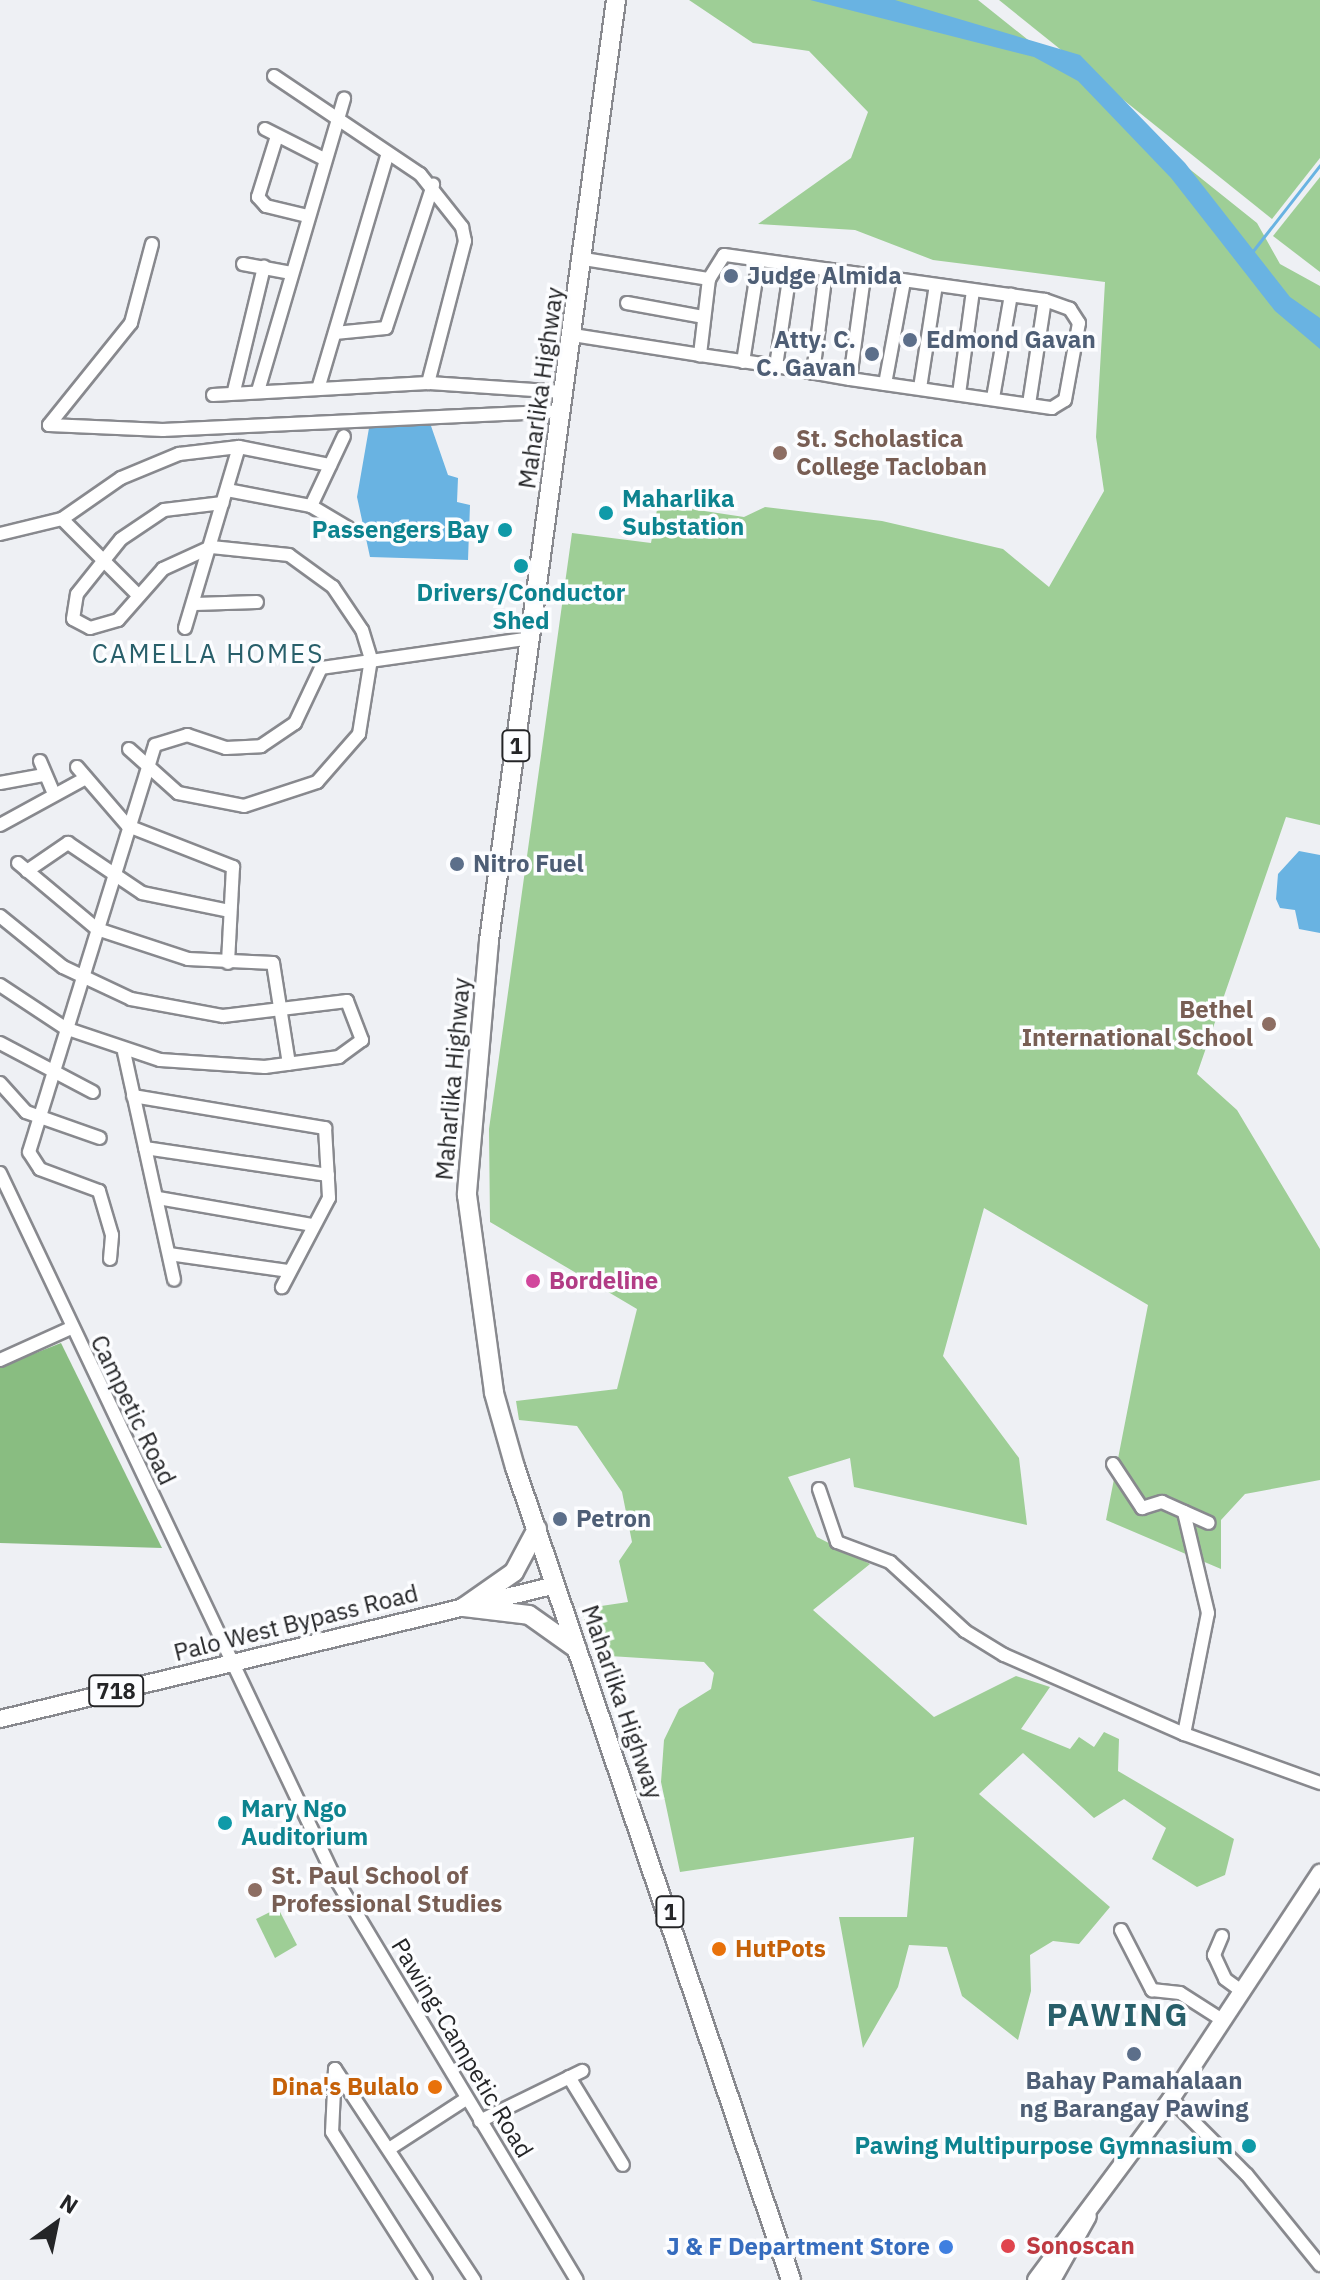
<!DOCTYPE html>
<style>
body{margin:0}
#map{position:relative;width:1320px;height:2280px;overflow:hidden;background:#eef0f4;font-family:"IBM Plex Sans",sans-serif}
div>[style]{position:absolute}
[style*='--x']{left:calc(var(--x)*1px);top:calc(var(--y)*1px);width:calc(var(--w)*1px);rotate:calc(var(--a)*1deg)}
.green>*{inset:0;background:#9ece96}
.forest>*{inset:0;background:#89bd81}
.water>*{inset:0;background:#69b3e2}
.stream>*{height:3px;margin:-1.5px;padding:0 1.5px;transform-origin:1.5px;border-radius:1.5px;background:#69b3e2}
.roads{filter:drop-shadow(2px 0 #88898e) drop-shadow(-2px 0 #88898e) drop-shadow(0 2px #88898e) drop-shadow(0 -2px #88898e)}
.minor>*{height:12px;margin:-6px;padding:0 6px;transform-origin:6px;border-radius:6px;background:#fff}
.major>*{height:16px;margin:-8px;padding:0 8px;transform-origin:8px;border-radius:8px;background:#fff}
.highway>*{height:18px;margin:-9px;padding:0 9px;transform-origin:9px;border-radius:9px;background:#fff}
.dots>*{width:22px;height:22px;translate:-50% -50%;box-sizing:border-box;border:4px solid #fcfdff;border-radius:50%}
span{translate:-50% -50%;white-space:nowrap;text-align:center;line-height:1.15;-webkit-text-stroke:7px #fcfdff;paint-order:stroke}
.shield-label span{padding:2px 6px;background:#fcfdff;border:2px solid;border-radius:6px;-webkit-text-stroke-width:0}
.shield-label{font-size:22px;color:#242527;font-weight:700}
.service-label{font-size:24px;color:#4e5e75;font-weight:700}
.left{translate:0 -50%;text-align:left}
.right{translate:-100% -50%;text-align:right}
.street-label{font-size:24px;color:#242527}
.education-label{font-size:24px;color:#785e54;font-weight:700}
.culture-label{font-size:24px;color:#0d838f;font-weight:700}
.hotel-label{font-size:24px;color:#b23c85;font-weight:700}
.food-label{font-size:24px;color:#c56008;font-weight:700}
.health-label{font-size:24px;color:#be3a42;font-weight:700}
.shop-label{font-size:24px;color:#366cbe;font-weight:700}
.neighbourhood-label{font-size:26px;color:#285f6a;letter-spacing:2px}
.district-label{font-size:32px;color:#285f6a;font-weight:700;letter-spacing:2px}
.north{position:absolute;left:16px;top:2184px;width:80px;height:80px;-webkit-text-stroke:6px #fcfdff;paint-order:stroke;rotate:33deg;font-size:22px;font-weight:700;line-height:32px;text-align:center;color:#242527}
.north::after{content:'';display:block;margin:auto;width:28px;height:36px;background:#242527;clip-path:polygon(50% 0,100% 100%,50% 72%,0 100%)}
</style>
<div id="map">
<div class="green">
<div style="clip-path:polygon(689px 0,978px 0,1257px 223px,1280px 264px,1320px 286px,1320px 825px,1286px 817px,1197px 1074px,1237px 1110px,1320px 1249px,1320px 1480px,1245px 1494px,1221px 1520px,1221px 1569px,1106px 1520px,1148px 1305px,984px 1208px,943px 1356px,1019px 1458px,1027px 1525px,854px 1487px,850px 1458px,788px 1477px,817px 1537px,870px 1564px,813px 1610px,934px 1717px,1016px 1676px,1050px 1687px,1021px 1729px,1070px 1749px,1079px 1737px,1094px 1747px,1104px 1732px,1119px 1739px,1118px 1771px,1234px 1839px,1225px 1875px,1197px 1887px,1152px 1859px,1166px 1828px,1124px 1799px,1094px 1818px,1023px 1753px,979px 1794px,1110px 1907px,1079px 1944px,1053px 1941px,1030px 1955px,1031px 1991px,1018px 2040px,962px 1996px,947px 1947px,909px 1945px,898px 1987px,863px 2048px,839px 1917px,907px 1917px,914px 1837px,680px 1872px,661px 1782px,664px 1740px,679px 1709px,711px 1689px,714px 1673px,704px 1662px,594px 1655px,581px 1609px,628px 1602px,619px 1561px,632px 1542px,622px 1492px,577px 1426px,519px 1420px,516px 1401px,617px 1389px,637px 1309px,490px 1222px,489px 1129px,572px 533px,651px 543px,658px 504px,744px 517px,765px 507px,882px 521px,1003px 549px,1049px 587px,1104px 491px,1096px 437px,1105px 282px,933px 260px,855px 230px,758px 224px,851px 158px,868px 112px,809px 51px,753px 43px)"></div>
<div style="clip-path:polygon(999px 0,1320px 0,1320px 158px,1272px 219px)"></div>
<div style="clip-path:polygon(1320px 177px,1320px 272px,1273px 236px)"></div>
<div style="clip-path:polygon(278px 1908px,297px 1945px,275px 1958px,256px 1919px)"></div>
</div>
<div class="forest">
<div style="clip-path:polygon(61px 1343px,162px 1548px,0 1543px,0 1367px)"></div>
</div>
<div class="water">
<div style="clip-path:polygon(810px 0,895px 0,1080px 55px,1185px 163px,1290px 297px,1320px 318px,1320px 349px,1275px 311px,1171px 178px,1078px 81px,1034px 57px)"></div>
<div style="clip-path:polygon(430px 423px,448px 475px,458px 478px,457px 502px,470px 505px,468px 560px,370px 557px,357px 497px,369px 428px)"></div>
<div style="clip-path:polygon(1299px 851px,1320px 855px,1320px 933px,1299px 929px,1295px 910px,1280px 908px,1276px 899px,1278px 874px)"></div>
</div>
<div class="stream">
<div style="--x:1252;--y:252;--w:110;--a:-52"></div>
</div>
<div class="roads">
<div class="minor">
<div style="--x:274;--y:76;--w:176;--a:33.9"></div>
<div style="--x:420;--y:174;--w:68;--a:51.6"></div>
<div style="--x:462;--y:227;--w:14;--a:78"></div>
<div style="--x:465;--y:241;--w:147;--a:104.6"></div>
<div style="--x:265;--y:129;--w:66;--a:27"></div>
<div style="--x:277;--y:136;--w:64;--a:107.3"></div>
<div style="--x:258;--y:197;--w:12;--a:48"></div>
<div style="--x:266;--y:206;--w:42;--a:13.7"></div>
<div style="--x:152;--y:244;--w:82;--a:104.9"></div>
<div style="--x:131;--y:323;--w:131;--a:128.8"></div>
<div style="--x:49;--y:425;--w:114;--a:2.5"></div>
<div style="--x:163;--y:430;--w:399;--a:-2.7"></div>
<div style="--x:584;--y:259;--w:127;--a:9.1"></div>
<div style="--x:243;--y:264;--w:49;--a:10.6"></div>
<div style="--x:627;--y:303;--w:77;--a:10.4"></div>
<div style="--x:335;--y:333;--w:51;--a:-5.6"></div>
<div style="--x:386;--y:328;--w:151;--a:-71.8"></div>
<div style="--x:573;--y:335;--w:129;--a:8.9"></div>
<div style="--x:700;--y:355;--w:77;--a:8.2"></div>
<div style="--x:776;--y:366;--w:75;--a:10"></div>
<div style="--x:850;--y:379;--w:204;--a:8.2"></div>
<div style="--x:1052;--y:408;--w:15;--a:-32"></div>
<div style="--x:1065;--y:400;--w:78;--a:-79.7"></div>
<div style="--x:1079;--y:323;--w:17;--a:-123"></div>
<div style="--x:1070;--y:309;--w:27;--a:-160"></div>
<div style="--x:1045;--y:300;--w:324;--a:-172"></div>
<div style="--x:724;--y:255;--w:28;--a:122"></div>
<div style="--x:709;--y:279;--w:77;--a:96.8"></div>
<div style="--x:743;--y:362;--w:103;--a:-81.1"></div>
<div style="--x:776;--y:366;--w:101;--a:-81.5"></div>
<div style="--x:813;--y:373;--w:103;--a:-82.7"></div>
<div style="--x:850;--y:379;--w:103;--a:-82.2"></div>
<div style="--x:885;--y:384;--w:105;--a:-79.5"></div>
<div style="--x:920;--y:388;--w:104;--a:-81.2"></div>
<div style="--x:318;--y:389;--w:246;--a:-73.5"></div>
<div style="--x:234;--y:391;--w:128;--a:-76.4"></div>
<div style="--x:258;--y:391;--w:305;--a:-73.6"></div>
<div style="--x:959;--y:394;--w:104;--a:-82.3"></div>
<div style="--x:213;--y:395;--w:215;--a:-3.2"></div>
<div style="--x:428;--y:383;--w:137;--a:3.8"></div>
<div style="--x:993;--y:398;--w:105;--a:-80.1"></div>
<div style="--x:1029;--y:404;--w:105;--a:-81.3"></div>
<div style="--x:227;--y:490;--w:86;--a:10.8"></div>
<div style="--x:311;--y:506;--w:43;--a:30.7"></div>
<div style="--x:311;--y:506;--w:77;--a:-64.8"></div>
<div style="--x:62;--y:519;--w:72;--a:-34.8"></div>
<div style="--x:121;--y:478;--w:63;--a:-22.5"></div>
<div style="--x:179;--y:454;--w:60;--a:-6.7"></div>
<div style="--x:239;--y:447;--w:93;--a:11.2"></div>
<div style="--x:0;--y:534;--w:64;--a:-13.6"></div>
<div style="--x:62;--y:519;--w:106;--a:45"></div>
<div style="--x:195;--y:604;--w:62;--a:-1.8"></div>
<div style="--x:185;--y:628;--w:189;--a:-73.4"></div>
<div style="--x:129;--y:749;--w:66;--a:41.9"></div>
<div style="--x:178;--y:793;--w:67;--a:11.1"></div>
<div style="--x:244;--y:806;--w:77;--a:-18.2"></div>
<div style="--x:317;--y:782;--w:64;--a:-48.8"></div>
<div style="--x:359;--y:734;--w:76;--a:-80.9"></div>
<div style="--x:371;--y:659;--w:30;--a:-107"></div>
<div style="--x:362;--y:630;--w:52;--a:-124"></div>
<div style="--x:333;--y:587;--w:54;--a:-144"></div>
<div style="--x:289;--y:555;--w:78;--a:-174.1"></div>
<div style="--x:211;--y:547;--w:53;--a:155.4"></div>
<div style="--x:163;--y:569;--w:68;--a:131.4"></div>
<div style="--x:118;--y:620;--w:29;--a:164"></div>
<div style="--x:90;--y:628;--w:19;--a:-152"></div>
<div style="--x:73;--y:619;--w:25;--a:-81"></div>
<div style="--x:77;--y:594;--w:70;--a:-51.3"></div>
<div style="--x:121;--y:539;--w:52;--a:-34"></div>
<div style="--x:164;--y:510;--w:59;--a:-6.8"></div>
<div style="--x:40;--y:761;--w:36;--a:67"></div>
<div style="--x:77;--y:767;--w:78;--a:49.2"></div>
<div style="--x:128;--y:826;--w:113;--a:21.3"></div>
<div style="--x:233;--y:867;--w:96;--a:93"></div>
<div style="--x:0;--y:783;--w:45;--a:-10.3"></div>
<div style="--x:0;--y:825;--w:98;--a:-28.7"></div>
<div style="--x:18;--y:863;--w:103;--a:39.9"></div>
<div style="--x:97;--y:929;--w:96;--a:18.2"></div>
<div style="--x:188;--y:959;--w:85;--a:2.7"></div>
<div style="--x:273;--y:963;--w:102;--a:81"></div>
<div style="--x:27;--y:871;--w:50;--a:-34.3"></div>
<div style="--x:68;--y:843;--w:89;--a:34"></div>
<div style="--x:142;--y:893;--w:90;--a:11.6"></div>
<div style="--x:0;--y:916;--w:81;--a:39"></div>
<div style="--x:63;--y:967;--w:75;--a:25.2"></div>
<div style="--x:131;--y:999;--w:94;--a:10.5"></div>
<div style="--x:223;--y:1016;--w:125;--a:-6.9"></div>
<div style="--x:347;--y:1001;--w:42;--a:69"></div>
<div style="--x:362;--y:1040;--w:29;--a:144"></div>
<div style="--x:339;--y:1057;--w:75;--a:172.3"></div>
<div style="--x:265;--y:1067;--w:105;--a:-176.2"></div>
<div style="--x:160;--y:1060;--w:100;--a:-161.4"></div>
<div style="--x:65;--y:1028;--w:78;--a:-146.5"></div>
<div style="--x:0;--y:1043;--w:105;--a:27.8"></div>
<div style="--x:124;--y:1052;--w:233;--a:77.6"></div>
<div style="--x:0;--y:1083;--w:39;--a:48"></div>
<div style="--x:26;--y:1112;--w:78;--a:19.4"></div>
<div style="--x:133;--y:1096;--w:195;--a:9.5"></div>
<div style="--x:325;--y:1128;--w:70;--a:86.7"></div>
<div style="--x:329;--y:1198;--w:101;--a:117.8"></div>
<div style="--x:145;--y:1148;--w:185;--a:8.4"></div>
<div style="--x:0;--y:1173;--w:778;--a:64.59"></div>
<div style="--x:334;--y:1876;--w:471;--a:59"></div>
<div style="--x:158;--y:1198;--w:156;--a:9.9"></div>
<div style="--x:169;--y:1254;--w:120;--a:8.1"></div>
<div style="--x:110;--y:1259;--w:24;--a:-85"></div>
<div style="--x:112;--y:1235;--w:46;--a:-106.5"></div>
<div style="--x:99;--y:1191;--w:63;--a:-159.6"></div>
<div style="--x:40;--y:1169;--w:20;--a:-123"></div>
<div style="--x:29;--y:1152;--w:426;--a:-72.8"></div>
<div style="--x:155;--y:745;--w:34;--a:-17"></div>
<div style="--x:187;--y:735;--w:41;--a:18.4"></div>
<div style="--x:226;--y:748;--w:35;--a:-3"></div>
<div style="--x:261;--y:746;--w:41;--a:-34.1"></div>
<div style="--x:295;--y:723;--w:61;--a:-64.7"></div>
<div style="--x:321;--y:668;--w:212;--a:-8.1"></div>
<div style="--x:0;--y:1360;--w:76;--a:-24.2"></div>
<div style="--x:1113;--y:1464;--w:53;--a:56.6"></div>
<div style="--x:1142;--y:1508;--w:21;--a:-17"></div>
<div style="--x:1162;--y:1502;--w:51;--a:24.1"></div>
<div style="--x:819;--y:1489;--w:56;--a:71.2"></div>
<div style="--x:837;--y:1542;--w:57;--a:20.7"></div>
<div style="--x:890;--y:1562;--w:102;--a:42.6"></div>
<div style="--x:965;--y:1631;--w:46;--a:31.6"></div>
<div style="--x:1004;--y:1655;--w:197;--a:23.7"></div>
<div style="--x:1184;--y:1734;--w:145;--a:19.8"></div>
<div style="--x:1184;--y:1734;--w:123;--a:-78.8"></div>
<div style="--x:1208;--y:1613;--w:104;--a:-103.4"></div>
<div style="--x:1121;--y:1930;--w:68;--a:62.7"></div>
<div style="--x:1152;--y:1990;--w:28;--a:6"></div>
<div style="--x:1180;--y:1993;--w:52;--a:32.5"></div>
<div style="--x:1222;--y:1936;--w:21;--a:113"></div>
<div style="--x:1214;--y:1955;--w:26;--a:65"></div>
<div style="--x:1225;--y:1979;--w:22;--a:36"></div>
<div style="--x:335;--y:2069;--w:253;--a:56.6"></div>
<div style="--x:335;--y:2069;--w:63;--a:92.7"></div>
<div style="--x:332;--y:2132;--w:175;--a:57.6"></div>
<div style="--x:569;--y:2077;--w:103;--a:58.5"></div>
<div style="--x:1171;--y:2099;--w:107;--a:45"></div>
<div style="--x:1247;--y:2175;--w:116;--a:51"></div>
<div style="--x:480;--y:2121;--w:114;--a:-26.1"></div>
<div style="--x:389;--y:2149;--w:92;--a:-33"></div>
</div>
<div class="major">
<div style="--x:0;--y:1719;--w:572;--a:-13.55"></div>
<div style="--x:1036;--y:2280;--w:226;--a:-53.3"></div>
<div style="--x:1171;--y:2099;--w:271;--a:-56.6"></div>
<div style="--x:1052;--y:2280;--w:73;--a:-60.6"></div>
</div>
<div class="highway">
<div style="--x:616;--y:0;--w:950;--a:97.69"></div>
<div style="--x:489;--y:941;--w:255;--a:95"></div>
<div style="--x:467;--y:1195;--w:200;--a:82.2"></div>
<div style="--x:494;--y:1393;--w:77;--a:74.2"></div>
<div style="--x:515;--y:1467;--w:859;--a:71.25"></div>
<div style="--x:464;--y:1607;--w:65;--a:7"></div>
<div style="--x:529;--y:1615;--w:59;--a:35.3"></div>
<div style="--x:464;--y:1607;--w:61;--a:-35"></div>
<div style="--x:514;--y:1572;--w:49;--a:-61.9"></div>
</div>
</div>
<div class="dots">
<div style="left:731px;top:276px;background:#5c6f8a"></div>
<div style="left:910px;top:340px;background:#5c6f8a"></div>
<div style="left:872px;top:354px;background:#5c6f8a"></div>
<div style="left:780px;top:453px;background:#8d6e63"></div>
<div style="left:606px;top:513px;background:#0f9aa8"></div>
<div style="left:505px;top:530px;background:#0f9aa8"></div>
<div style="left:521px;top:566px;background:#0f9aa8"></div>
<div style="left:457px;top:864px;background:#5c6f8a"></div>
<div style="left:1269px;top:1024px;background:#8d6e63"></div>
<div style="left:533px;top:1281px;background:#d1479c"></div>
<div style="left:560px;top:1519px;background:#5c6f8a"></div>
<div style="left:225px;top:1823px;background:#0f9aa8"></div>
<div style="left:255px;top:1890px;background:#8d6e63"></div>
<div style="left:719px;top:1949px;background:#e8710a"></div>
<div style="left:1134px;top:2054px;background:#5c6f8a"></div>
<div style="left:435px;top:2087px;background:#e8710a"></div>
<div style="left:1249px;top:2146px;background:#0f9aa8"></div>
<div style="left:1008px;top:2246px;background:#e0444e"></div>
<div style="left:946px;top:2247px;background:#3f7fe0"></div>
</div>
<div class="shield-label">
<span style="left:516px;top:746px">1</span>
<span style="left:116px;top:1691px">718</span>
<span style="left:670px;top:1912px">1</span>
</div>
<div class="service-label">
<span class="left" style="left:747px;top:276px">Judge Almida</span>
<span class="right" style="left:856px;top:354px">Atty. C.<br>C. Gavan</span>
<span class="left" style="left:926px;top:340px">Edmond Gavan</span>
<span class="left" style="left:473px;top:864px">Nitro Fuel</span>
<span class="left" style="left:576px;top:1519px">Petron</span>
<span style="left:1134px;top:2095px">Bahay Pamahalaan<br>ng Barangay Pawing</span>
</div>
<div class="street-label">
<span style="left:541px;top:388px;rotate:-82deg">Maharlika Highway</span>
<span style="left:453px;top:1079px;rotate:-85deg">Maharlika Highway</span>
<span style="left:133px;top:1410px;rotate:64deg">Campetic Road</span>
<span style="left:296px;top:1623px;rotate:-14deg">Palo West Bypass Road</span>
<span style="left:622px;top:1702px;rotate:71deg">Maharlika Highway</span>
<span style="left:462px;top:2048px;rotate:59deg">Pawing-Campetic Road</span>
</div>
<div class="education-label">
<span class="left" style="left:796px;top:453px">St. Scholastica<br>College Tacloban</span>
<span class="right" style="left:1253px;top:1024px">Bethel<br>International School</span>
<span class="left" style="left:271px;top:1890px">St. Paul School of<br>Professional Studies</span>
</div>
<div class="culture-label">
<span class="left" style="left:622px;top:513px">Maharlika<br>Substation</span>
<span class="right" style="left:489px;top:530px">Passengers Bay</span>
<span style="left:521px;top:607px">Drivers/Conductor<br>Shed</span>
<span class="left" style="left:241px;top:1823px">Mary Ngo<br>Auditorium</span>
<span class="right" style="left:1233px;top:2146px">Pawing Multipurpose Gymnasium</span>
</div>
<div class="hotel-label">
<span class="left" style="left:549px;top:1281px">Bordeline</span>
</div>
<div class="food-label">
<span class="left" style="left:735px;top:1949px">HutPots</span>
<span class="right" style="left:419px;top:2087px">Dina's Bulalo</span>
</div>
<div class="health-label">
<span class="left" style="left:1026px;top:2246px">Sonoscan</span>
</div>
<div class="shop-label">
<span class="right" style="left:930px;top:2247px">J &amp; F Department Store</span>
</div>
<div class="neighbourhood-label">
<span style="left:208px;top:654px">CAMELLA HOMES</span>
</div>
<div class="district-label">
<span style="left:1118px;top:2014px">PAWING</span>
</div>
<div class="north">N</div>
</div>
